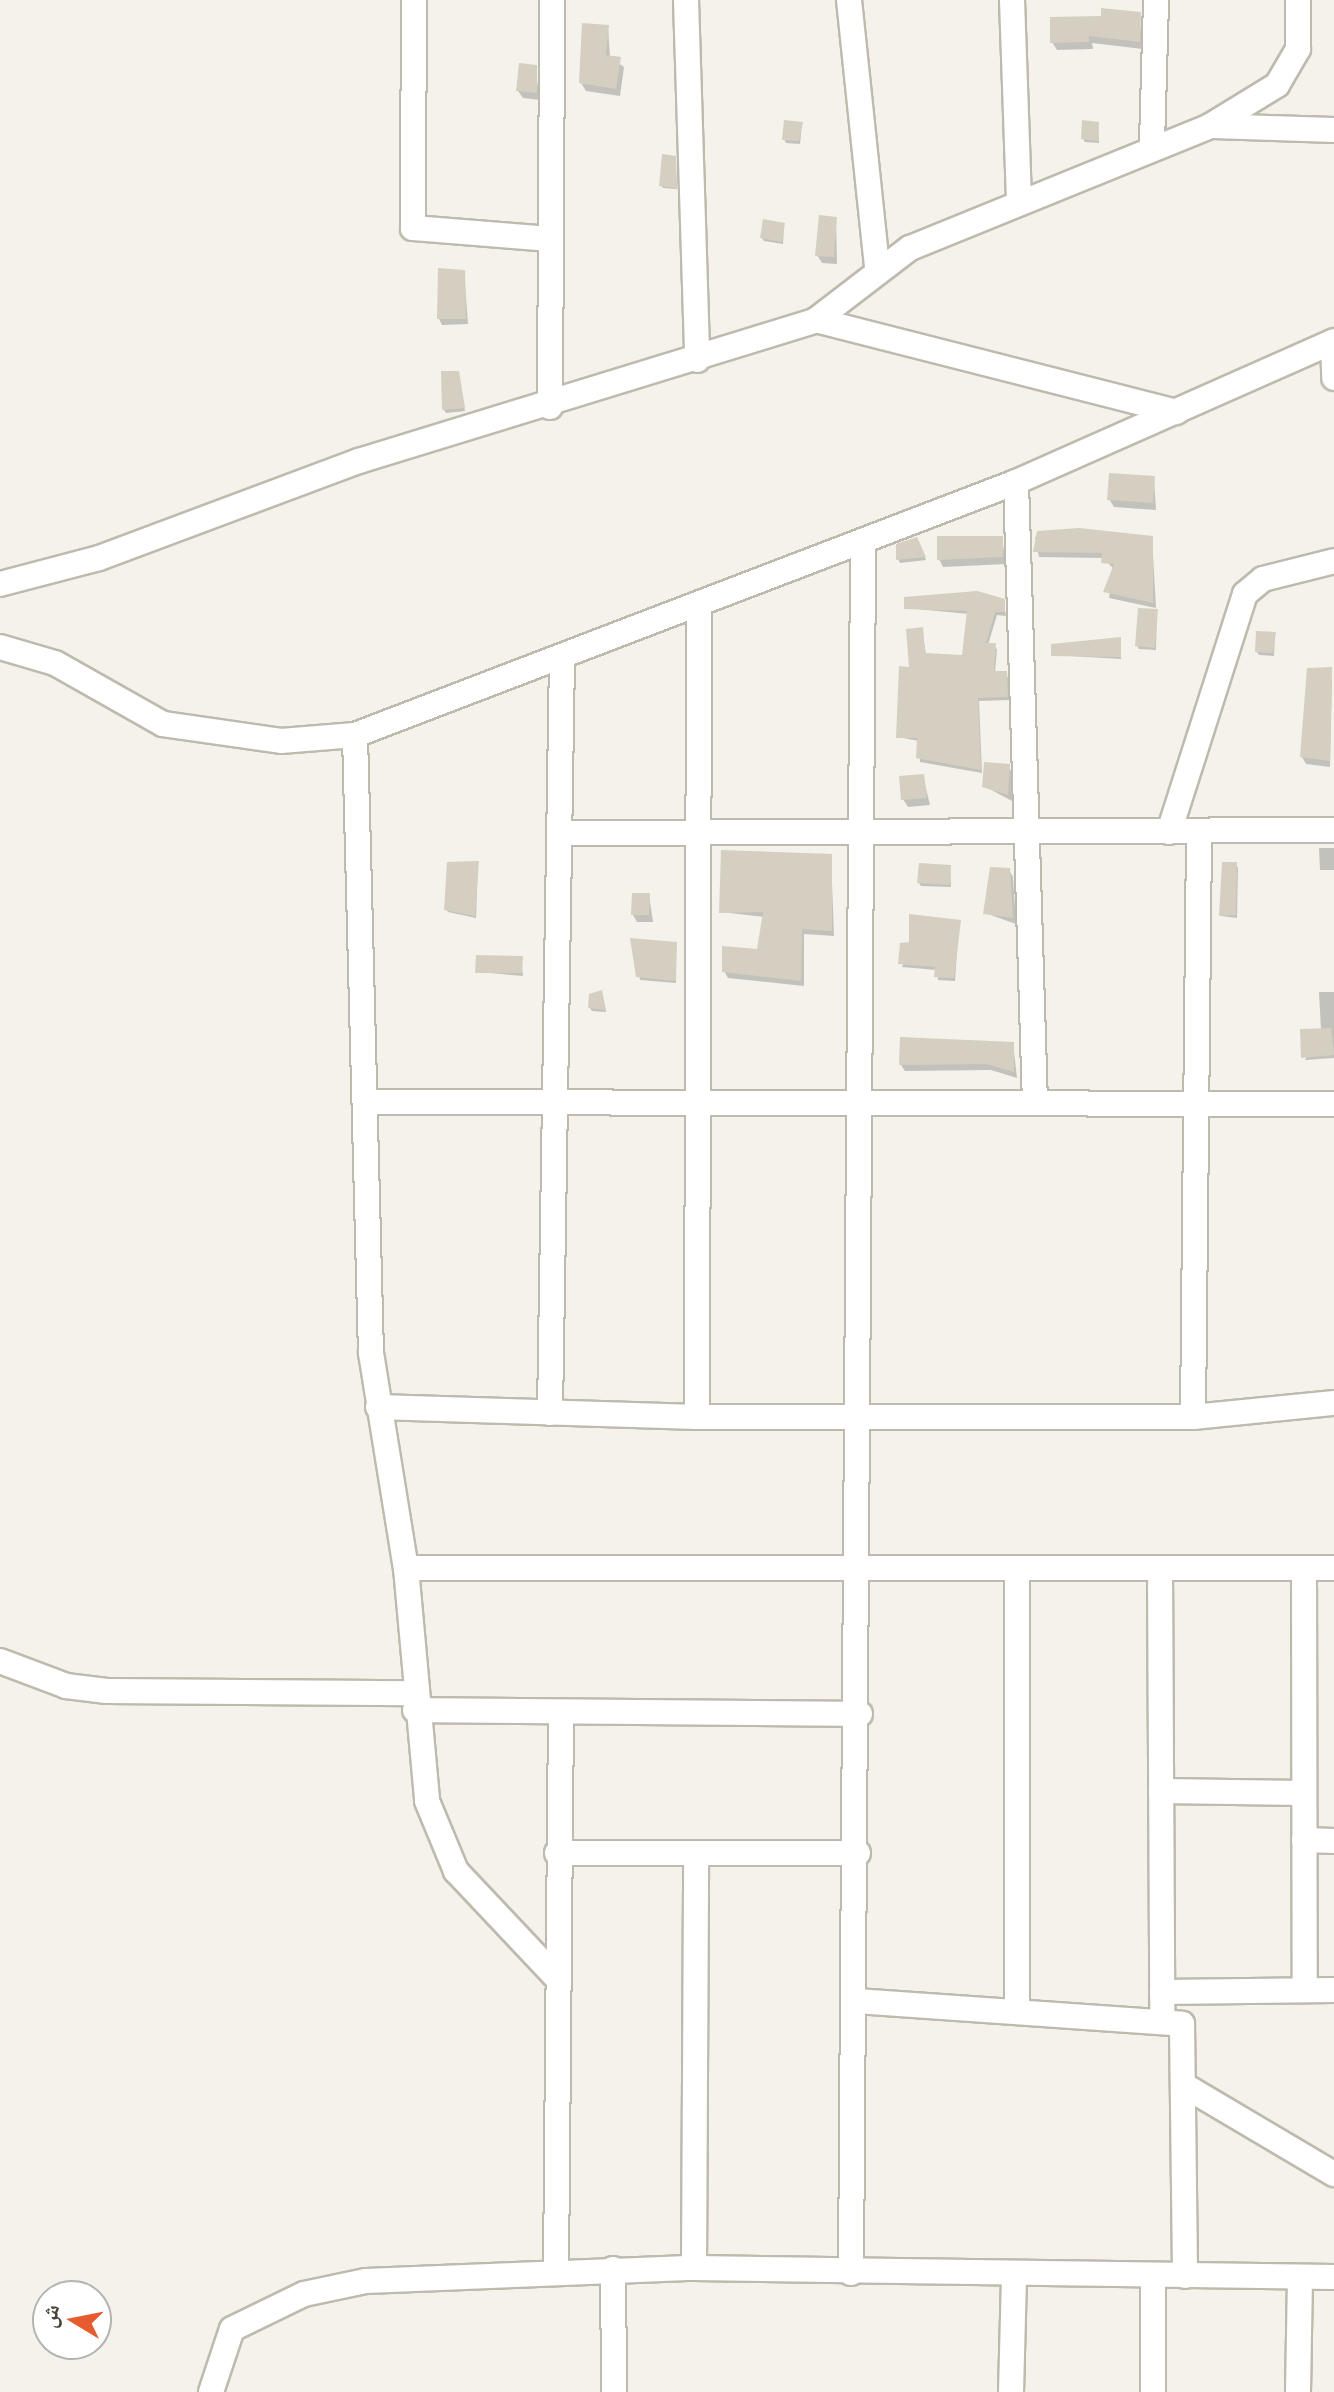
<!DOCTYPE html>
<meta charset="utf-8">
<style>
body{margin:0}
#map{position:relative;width:1334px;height:2392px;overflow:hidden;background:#f4f2ea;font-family:Helvetica,"Noto Naskh Arabic",sans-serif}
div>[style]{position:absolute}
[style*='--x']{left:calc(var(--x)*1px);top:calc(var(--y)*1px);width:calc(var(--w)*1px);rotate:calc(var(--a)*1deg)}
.shadow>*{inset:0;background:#0003}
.building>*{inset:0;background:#d4cfc1}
.roads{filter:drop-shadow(2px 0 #bebaad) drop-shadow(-2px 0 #bebaad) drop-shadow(0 2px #bebaad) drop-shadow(0 -2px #bebaad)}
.minor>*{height:24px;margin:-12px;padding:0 12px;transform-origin:12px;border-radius:12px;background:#fff}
span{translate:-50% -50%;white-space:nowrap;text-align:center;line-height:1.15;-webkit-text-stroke:8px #fff;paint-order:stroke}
.north{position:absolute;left:32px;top:2280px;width:80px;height:80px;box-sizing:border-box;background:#fff;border:2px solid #b5b4b0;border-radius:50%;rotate:280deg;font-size:22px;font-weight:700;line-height:32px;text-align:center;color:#474339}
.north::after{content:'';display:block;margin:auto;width:28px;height:36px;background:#e75c2e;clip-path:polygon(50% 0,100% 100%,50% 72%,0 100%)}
</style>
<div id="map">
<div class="shadow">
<div style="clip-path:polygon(1139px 14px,1143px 49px,1092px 43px,1093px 49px,1057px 50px,1052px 42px)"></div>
<div style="clip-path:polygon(608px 27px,610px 57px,624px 67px,620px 96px,586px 91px,581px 83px)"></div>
<div style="clip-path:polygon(535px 67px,540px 100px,523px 98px,518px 91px)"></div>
<div style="clip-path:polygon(802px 124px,800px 144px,786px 143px,784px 139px)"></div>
<div style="clip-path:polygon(1098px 124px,1099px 143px,1085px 142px,1083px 139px)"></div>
<div style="clip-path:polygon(675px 158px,677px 189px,663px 188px,661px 185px)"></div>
<div style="clip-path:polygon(836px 219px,837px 264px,822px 263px,817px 255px)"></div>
<div style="clip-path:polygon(784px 225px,783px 244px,764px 241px,762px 238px)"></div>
<div style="clip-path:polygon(464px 271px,468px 324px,442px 325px,439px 319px)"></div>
<div style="clip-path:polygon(459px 376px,465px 411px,446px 413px,444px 410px)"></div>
<div style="clip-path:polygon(1154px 478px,1156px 510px,1114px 507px,1109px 499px)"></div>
<div style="clip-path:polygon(1079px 530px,1152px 538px,1156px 608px,1109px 598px,1114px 569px,1103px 558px,1039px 557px,1035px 537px)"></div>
<div style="clip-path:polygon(1002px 538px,1006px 564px,943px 567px,939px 559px)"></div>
<div style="clip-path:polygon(916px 539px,926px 560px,900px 563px,898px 559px)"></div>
<div style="clip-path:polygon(1003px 600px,1006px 616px,997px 615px,988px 645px,997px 649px,995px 673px,1008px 677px,1009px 700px,979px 701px,982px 773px,920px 762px,919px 741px,898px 737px,922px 629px,926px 655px,964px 657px,969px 614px,906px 608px)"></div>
<div style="clip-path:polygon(1157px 611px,1156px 650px,1139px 649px,1137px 646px)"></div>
<div style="clip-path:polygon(1275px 633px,1274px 656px,1259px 655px,1257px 652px)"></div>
<div style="clip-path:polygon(1120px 639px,1121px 659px,1053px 655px)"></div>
<div style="clip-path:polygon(1332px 677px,1330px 767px,1306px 764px,1302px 757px)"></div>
<div style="clip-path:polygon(1008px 766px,1013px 774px,1012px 801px,984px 786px)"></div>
<div style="clip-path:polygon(923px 776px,930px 805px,908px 807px,903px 799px)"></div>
<div style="clip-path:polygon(1319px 848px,1334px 848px,1334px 870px,1320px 870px)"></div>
<div style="clip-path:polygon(831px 856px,834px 936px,804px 934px,804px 986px,728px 978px,724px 971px,759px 951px,764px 917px,721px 912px)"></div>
<div style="clip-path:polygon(478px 863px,476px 918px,448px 912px,446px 909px)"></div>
<div style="clip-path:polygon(1224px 864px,1238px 867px,1237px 918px,1221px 916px)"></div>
<div style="clip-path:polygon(950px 867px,951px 887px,921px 886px,919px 883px)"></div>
<div style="clip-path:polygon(1009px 870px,1013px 877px,1016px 924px,985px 913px)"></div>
<div style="clip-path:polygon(649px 895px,653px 922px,637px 922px,633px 915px)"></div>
<div style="clip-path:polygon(959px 922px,955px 981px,938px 980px,937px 970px,902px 967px,911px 944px)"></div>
<div style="clip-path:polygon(632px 940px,676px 944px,676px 983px,640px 980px)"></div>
<div style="clip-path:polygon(521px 958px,523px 976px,477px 972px)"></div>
<div style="clip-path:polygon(1319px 992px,1334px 992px,1334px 1058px,1305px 1060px,1321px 1030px)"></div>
<div style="clip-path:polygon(602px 995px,606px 1012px,592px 1011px,590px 1008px)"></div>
<div style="clip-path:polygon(1013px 1043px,1017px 1078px,991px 1070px,905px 1071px,901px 1065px)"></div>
</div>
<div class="building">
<div style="clip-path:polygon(1101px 8px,1141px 12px,1140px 42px,1089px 36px,1089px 42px,1050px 43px,1050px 17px,1101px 16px)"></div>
<div style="clip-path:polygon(582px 23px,609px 25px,606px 55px,621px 57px,616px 89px,579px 83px)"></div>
<div style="clip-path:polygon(519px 63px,537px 65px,537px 93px,516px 91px)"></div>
<div style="clip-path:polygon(784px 120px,803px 122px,799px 141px,782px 140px)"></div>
<div style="clip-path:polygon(1082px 120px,1099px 122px,1098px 141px,1081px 139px)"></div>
<div style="clip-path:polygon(662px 154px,676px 156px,677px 188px,659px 186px)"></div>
<div style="clip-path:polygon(819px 215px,837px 217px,834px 257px,815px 256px)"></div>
<div style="clip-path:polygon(763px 219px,785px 223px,782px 242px,760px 238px)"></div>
<div style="clip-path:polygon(438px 268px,465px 270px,466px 319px,437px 319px)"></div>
<div style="clip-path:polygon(441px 371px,459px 371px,465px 408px,442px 410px)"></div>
<div style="clip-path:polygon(1109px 473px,1155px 476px,1153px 503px,1107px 500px)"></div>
<div style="clip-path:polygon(1079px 528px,1153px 536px,1153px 603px,1103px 592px,1114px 564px,1101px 563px,1102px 553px,1033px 552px,1037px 531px)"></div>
<div style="clip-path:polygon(937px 536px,1003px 536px,1003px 557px,937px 560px)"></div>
<div style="clip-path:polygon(917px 537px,926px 557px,896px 560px,896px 544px)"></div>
<div style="clip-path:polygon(977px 591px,1005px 599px,1005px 612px,995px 612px,986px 643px,996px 643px,994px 671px,1007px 671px,1008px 697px,978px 698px,981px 770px,916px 758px,917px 738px,896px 738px,899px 666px,909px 667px,906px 629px,923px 627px,925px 653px,962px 655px,967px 611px,904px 609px,904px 597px)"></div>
<div style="clip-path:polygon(1138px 608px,1158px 609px,1155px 648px,1135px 646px)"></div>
<div style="clip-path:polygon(1256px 631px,1276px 632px,1273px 653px,1255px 652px)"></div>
<div style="clip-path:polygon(1121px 637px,1121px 657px,1051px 656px,1051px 644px)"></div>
<div style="clip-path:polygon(1332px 667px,1330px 761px,1300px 757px,1307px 668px)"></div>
<div style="clip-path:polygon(984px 762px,1010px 764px,1008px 795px,982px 787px)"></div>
<div style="clip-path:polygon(924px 774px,927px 798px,901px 800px,899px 776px)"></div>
<div style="clip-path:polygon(721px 850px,832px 854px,832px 931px,802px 929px,801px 981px,722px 972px,722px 946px,757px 949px,763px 912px,719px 913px)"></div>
<div style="clip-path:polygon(479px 861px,475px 916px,444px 910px,447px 862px)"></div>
<div style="clip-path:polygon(1222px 862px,1237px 862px,1236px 915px,1219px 916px)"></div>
<div style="clip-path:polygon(919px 863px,951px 865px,950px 885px,917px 883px)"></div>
<div style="clip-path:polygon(990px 867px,1010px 868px,1013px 918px,983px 914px)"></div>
<div style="clip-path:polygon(632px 893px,650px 893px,649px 915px,631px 915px)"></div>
<div style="clip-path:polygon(909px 914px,961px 920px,954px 978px,934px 977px,935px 967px,898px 964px,900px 943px,909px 942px)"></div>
<div style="clip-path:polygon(630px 938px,677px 942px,676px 981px,636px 977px)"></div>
<div style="clip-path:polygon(476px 955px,523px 956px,522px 973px,475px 973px)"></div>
<div style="clip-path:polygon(602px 990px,606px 1010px,588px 1008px,589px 994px)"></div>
<div style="clip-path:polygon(1331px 1028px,1334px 1055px,1301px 1058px,1300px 1029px)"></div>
<div style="clip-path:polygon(900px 1037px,1014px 1042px,1014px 1072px,986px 1064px,899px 1065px)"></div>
</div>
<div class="roads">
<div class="minor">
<div style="--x:414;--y:0;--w:228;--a:90.3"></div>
<div style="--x:413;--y:228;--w:138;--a:4.6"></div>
<div style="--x:686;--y:0;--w:360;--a:88.2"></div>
<div style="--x:849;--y:0;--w:269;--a:84"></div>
<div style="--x:1012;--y:0;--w:199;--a:88"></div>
<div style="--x:1210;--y:126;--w:124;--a:1.8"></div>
<div style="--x:1152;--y:144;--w:144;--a:-88.4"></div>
<div style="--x:816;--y:320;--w:372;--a:14.3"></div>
<div style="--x:1333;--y:342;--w:36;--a:88"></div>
<div style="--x:550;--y:407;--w:407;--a:-89.7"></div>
<div style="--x:1016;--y:482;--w:621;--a:88.25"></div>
<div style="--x:0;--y:584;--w:102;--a:-14.7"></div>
<div style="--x:99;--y:558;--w:278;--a:-20.5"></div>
<div style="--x:359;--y:461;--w:478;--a:-17.1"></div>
<div style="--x:816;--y:320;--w:118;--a:-37.5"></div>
<div style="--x:910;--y:248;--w:324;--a:-22.1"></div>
<div style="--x:1210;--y:126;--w:79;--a:-31.5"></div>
<div style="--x:1277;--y:85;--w:42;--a:-59.7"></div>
<div style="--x:1298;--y:49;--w:49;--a:-90"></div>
<div style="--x:0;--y:647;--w:57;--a:16.2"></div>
<div style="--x:55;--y:663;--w:124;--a:29.5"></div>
<div style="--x:163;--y:724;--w:119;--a:8.2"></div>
<div style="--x:281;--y:741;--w:74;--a:-4.6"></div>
<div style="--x:355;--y:735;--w:708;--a:-20.94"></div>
<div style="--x:1016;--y:482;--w:348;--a:-23.9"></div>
<div style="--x:355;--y:735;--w:618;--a:88.52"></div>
<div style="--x:371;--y:1353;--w:218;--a:80.8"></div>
<div style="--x:406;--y:1568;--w:234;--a:84.8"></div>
<div style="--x:427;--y:1801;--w:76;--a:67.5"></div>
<div style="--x:456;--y:1871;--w:144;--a:46.7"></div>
<div style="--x:1169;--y:832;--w:250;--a:-72.3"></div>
<div style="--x:1245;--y:594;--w:23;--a:-40"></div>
<div style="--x:1263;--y:579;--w:73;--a:-14.2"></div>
<div style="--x:561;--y:833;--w:773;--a:-0.22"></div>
<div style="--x:368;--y:1102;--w:966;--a:0.12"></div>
<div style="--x:378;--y:1407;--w:319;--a:1.8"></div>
<div style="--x:697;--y:1417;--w:496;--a:0"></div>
<div style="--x:1193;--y:1417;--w:142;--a:-5.7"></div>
<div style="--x:550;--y:1413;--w:756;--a:-89.09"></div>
<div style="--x:697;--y:1417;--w:810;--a:-89.86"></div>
<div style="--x:1193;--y:1417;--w:584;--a:-89.41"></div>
<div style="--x:406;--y:1568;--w:928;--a:0"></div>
<div style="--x:1017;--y:1568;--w:442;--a:90"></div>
<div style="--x:1304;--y:1568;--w:422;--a:89.9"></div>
<div style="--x:1160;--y:1569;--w:450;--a:89.7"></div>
<div style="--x:0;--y:1661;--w:71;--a:20.7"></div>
<div style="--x:66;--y:1686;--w:41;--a:7"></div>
<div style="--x:107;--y:1691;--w:307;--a:0.4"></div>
<div style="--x:415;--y:1710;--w:445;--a:0.5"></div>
<div style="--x:1161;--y:1791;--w:143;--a:0.8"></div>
<div style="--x:1304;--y:1840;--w:30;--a:2"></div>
<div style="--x:557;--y:1853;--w:301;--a:0"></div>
<div style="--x:1162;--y:1992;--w:172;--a:-0.7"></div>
<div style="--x:856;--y:2001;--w:327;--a:4"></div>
<div style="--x:1182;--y:2024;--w:252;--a:89.3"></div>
<div style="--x:1185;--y:2086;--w:173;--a:30.6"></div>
<div style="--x:694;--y:2268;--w:414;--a:-89.7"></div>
<div style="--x:613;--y:2269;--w:123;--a:89.5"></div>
<div style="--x:556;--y:2272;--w:559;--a:-89.49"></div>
<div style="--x:851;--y:2273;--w:1732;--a:-89.6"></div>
<div style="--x:1153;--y:2275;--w:117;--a:90"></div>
<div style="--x:211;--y:2392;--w:66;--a:-71.6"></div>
<div style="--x:232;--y:2329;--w:80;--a:-25.9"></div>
<div style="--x:304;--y:2294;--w:63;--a:-11.8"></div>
<div style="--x:366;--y:2281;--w:328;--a:-2.3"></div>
<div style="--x:694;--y:2268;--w:640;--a:0.81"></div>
<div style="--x:1011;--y:2392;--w:118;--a:-88.5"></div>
<div style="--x:1298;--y:2392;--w:115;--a:-89"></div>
</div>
</div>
<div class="north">ش</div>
</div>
